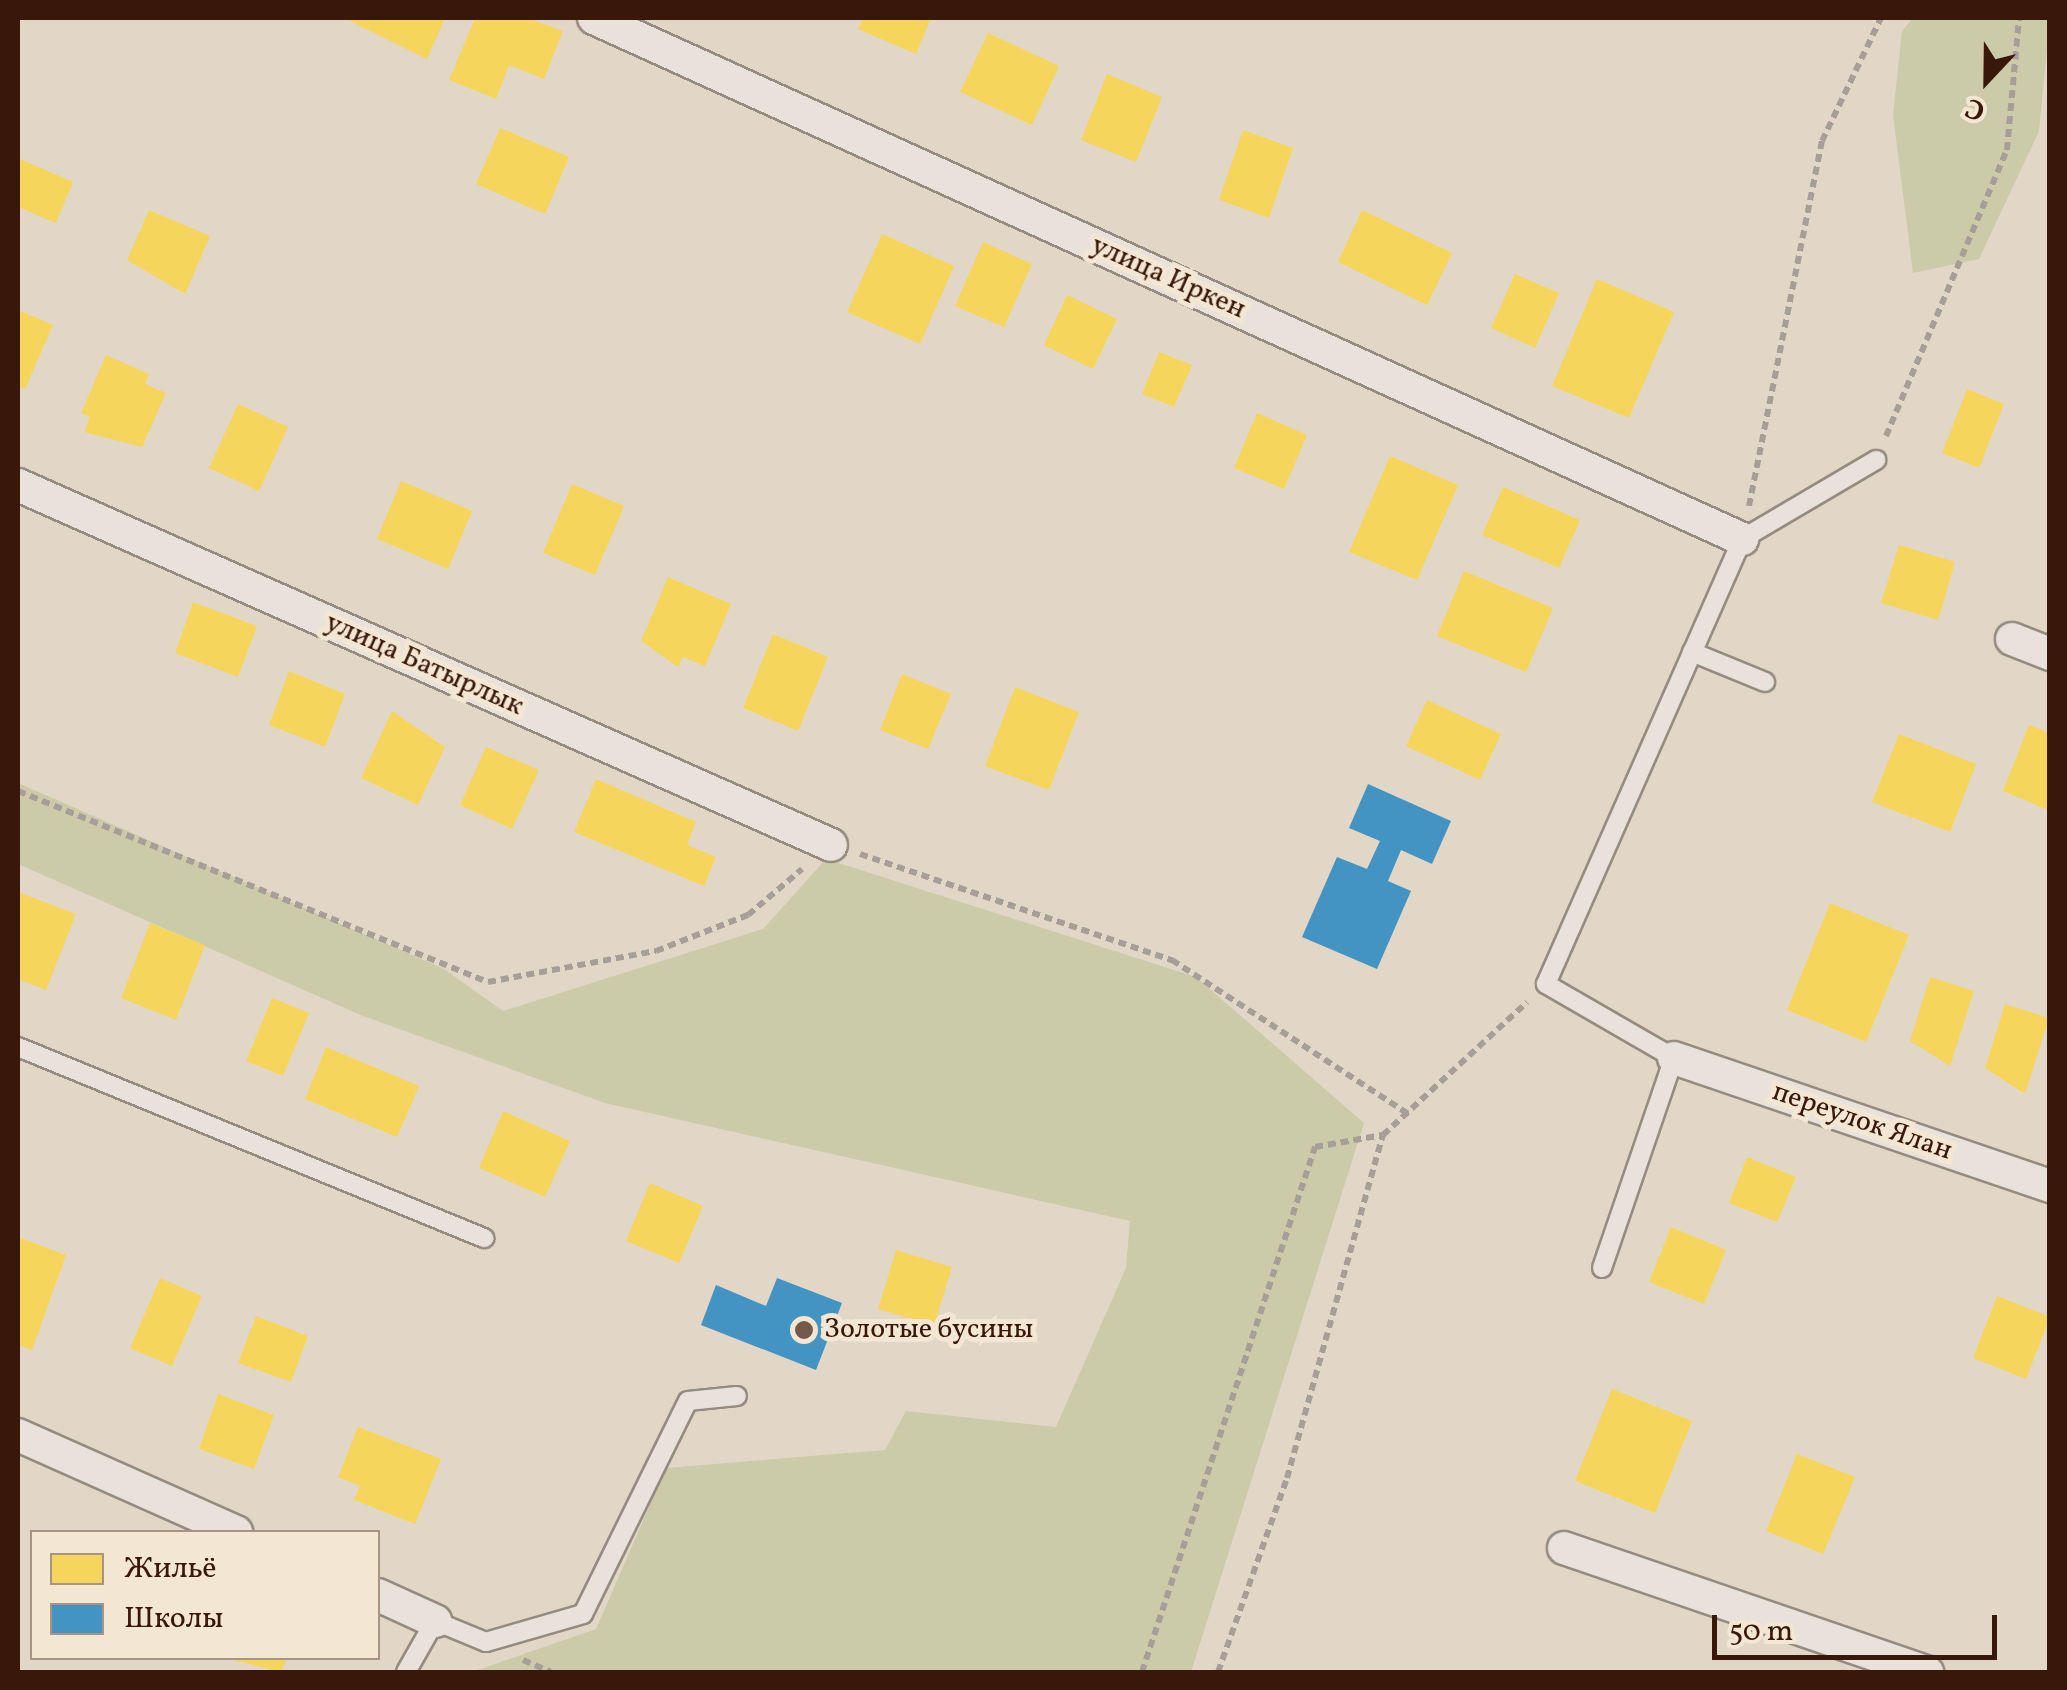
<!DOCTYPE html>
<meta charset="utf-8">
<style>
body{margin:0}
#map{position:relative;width:2067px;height:1690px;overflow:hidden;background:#e2d7c7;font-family:Vollkorn,serif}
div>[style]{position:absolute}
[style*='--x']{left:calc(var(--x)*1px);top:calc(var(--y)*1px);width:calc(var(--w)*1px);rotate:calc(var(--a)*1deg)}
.green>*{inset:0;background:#cbcaa9}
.homes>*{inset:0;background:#f6d55c}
.schools>*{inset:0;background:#4393c3}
.path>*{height:6px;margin-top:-3px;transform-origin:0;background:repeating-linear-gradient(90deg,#a79f97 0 8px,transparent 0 13px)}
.roads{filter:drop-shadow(2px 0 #958b80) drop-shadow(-2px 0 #958b80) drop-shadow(0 2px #958b80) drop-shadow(0 -2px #958b80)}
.lane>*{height:18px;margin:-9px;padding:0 9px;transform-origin:9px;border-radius:9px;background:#e8e2da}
.street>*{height:32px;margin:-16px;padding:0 16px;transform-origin:16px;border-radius:16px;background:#e8e2da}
.dots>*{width:28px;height:28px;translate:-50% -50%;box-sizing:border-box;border:5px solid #f3e6d3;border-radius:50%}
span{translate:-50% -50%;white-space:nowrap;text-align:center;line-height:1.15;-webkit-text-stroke:10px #f3e6d3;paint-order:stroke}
.street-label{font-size:28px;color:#39170a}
.poi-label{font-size:28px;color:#39170a}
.left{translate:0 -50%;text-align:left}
.frame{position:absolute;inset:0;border:20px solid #39170a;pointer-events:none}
.legend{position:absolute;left:30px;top:1530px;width:350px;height:130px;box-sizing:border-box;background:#f3e6d3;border:2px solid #a99383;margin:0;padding:12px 18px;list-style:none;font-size:30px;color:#39170a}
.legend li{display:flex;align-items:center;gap:20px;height:50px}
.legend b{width:50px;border:2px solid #a99383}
.north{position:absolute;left:1937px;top:30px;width:100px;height:100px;-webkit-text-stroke:8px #f3e6d3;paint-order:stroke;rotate:202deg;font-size:28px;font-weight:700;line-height:40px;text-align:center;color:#39170a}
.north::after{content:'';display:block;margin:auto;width:35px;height:45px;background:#39170a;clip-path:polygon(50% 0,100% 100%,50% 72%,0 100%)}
.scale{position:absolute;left:1712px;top:1615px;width:285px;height:45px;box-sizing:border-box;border:5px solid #39170a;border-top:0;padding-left:12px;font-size:30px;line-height:35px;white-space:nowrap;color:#39170a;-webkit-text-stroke:8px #f3e6d3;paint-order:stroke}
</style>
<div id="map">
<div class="green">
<div style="clip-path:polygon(1913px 18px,2050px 18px,2039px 131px,1979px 259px,1913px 273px,1893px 115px,1902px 31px)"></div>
<div style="clip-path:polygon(18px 783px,444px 969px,503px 1011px,763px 929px,826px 859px,1196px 977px,1364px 1123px,1191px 1672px,472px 1672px,596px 1629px,666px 1468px,885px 1450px,906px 1411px,1056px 1427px,1126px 1268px,1130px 1221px,605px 1103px,363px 1016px,18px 864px)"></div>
</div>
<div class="homes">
<div style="clip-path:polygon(344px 18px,445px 18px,427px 59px)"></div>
<div style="clip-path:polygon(475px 18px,528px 18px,563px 31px,544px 79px,509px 65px,496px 99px,449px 80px)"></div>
<div style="clip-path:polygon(863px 18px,931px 18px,916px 54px,858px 29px)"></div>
<div style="clip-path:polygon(988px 33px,1059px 66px,1032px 125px,960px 92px)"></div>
<div style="clip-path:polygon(1107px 74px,1162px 97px,1136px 162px,1081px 140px)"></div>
<div style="clip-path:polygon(500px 128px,569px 157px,545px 214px,476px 184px)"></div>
<div style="clip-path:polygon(1243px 130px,1293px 148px,1269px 218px,1219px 200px)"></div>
<div style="clip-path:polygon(18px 158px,73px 182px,56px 223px,18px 207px)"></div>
<div style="clip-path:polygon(149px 210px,210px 236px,185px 294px,127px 260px)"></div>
<div style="clip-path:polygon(1362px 210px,1452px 253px,1427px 305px,1338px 262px)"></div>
<div style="clip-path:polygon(882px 234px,954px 266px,920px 344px,847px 312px)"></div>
<div style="clip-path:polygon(983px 242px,1032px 264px,1004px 327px,955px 306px)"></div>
<div style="clip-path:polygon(1515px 274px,1559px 293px,1535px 348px,1491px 328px)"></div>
<div style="clip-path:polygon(1597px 279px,1674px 312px,1629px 418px,1552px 386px)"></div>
<div style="clip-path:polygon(1067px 295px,1117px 319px,1093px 369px,1044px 345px)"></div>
<div style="clip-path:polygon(18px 310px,53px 325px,25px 389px,18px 386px)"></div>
<div style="clip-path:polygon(1159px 352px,1192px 365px,1174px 407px,1142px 394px)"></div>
<div style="clip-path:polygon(106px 355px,149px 374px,145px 384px,166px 393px,142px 447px,84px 432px,90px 417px,81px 413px)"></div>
<div style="clip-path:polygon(1967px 389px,2004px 404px,1979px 468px,1942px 453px)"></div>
<div style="clip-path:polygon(238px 404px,288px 427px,259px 491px,209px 468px)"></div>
<div style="clip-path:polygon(1257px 413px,1307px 435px,1284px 489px,1234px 468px)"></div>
<div style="clip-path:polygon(1390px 456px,1458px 485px,1417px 580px,1349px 552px)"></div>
<div style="clip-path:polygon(401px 481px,472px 511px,448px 569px,377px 539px)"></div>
<div style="clip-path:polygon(572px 484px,624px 506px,595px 575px,543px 553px)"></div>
<div style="clip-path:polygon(1503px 487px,1580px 520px,1559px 568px,1482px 535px)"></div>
<div style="clip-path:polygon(1899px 545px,1955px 562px,1938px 620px,1881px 603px)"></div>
<div style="clip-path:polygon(1464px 571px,1553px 608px,1526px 672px,1437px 636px)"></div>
<div style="clip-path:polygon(668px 577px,731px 604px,705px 666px,683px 657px,678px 667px,641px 641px)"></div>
<div style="clip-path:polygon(193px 602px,257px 626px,238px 677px,175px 653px)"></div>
<div style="clip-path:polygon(773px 634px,828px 657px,798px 731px,743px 708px)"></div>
<div style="clip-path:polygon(289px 671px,345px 694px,325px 747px,269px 725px)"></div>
<div style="clip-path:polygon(902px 674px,951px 694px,928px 749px,880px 730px)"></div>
<div style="clip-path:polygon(1015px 687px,1079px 712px,1049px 790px,985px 766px)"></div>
<div style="clip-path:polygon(1427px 700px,1501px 734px,1480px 780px,1406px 746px)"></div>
<div style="clip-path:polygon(392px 711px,445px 747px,418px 805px,361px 778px)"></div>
<div style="clip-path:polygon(2029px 725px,2050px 733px,2048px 810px,2003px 791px)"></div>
<div style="clip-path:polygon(1899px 734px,1976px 764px,1950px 832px,1872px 802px)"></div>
<div style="clip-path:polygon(486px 747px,539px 770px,512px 829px,460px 805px)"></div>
<div style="clip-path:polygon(596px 779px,696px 822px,687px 845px,716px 857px,704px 886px,574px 832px)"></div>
<div style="clip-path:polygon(18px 892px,76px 914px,46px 990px,18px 979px)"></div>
<div style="clip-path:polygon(1830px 903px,1909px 935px,1866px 1042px,1787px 1010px)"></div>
<div style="clip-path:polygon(150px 923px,205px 945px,176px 1020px,121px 998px)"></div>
<div style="clip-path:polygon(1930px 977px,1974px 991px,1950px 1066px,1910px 1041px)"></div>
<div style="clip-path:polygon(272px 998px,309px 1013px,283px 1076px,246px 1061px)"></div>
<div style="clip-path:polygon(2005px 1004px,2049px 1018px,2025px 1094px,1985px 1068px)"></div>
<div style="clip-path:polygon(326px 1047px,419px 1086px,397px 1137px,305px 1099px)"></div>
<div style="clip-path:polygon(503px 1111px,570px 1141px,545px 1197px,479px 1168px)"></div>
<div style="clip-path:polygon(1747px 1157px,1796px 1177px,1777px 1222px,1729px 1203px)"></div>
<div style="clip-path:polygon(650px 1183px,703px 1206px,679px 1263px,626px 1241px)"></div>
<div style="clip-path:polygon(1671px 1227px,1726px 1250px,1704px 1304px,1649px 1282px)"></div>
<div style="clip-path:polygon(18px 1237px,66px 1255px,32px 1350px,18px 1345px)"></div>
<div style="clip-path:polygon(896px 1250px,952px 1267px,934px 1326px,878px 1309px)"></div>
<div style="clip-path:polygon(160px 1278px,202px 1296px,172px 1366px,130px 1348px)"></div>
<div style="clip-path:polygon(1997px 1296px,2050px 1317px,2026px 1379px,1973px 1358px)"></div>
<div style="clip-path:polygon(256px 1316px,308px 1336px,291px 1382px,238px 1363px)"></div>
<div style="clip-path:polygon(1612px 1389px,1692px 1421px,1655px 1513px,1575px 1481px)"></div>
<div style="clip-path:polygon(218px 1394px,274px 1415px,254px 1469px,199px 1449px)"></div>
<div style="clip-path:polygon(358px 1427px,441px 1459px,415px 1524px,354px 1500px,360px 1486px,338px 1477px)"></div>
<div style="clip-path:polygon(1797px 1454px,1855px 1477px,1823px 1554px,1766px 1531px)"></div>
<div style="clip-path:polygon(225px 1658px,287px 1658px,281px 1672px)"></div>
</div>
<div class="schools">
<div style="clip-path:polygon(1368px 784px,1451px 821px,1432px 864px,1401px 850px,1388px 881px,1411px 891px,1377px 969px,1302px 937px,1337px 857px,1367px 869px,1380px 841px,1349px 828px)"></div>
<div style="clip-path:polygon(777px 1278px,842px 1303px,816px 1370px,701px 1325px,716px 1285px,766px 1306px)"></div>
</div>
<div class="path">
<div style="--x:1886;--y:436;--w:311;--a:-67.1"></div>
<div style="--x:2007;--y:150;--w:133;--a:-84.8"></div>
<div style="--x:1749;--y:506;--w:372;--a:-78.7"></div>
<div style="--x:1822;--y:141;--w:136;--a:-64.4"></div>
<div style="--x:18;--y:791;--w:507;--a:22.12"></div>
<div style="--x:488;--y:982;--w:171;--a:-10.5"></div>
<div style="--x:656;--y:951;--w:99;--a:-21.4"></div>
<div style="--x:748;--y:915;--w:71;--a:-40.4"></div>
<div style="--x:860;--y:854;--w:330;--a:18.8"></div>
<div style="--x:1172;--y:960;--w:284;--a:33.1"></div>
<div style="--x:523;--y:1660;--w:30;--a:23"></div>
<div style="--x:1142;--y:1672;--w:553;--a:-71.76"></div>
<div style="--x:1315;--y:1147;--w:69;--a:-10"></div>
<div style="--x:1218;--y:1672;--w:206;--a:-70.4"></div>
<div style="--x:1287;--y:1478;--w:356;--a:-74.4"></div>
<div style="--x:1383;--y:1135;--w:196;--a:-42.7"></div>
</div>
<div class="roads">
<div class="lane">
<div style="--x:1692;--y:652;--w:79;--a:22.3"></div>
<div style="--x:18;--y:1047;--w:504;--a:22.29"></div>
<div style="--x:1602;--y:1268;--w:222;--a:-71.1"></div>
<div style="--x:1674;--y:1058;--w:148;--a:-150"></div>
<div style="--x:1546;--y:984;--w:486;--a:-66.2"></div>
<div style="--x:1742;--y:539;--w:156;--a:-30.5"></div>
<div style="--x:406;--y:1672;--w:59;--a:-60.4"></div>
<div style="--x:435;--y:1621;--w:55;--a:22.4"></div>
<div style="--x:486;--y:1642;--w:101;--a:-16.1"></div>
<div style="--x:583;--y:1614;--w:237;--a:-63.8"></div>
<div style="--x:688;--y:1401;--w:49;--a:-5.8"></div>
</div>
<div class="street">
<div style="--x:594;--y:18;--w:1261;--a:24.41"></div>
<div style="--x:18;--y:485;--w:889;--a:23.88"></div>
<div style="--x:2012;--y:639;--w:41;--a:21.5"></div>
<div style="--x:1674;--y:1058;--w:397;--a:18.8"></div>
<div style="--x:18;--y:1435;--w:239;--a:24"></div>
<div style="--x:1564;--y:1548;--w:384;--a:18.9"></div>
<div style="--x:378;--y:1595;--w:63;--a:24.5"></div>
</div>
</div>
<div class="dots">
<div style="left:804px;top:1330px;background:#745a4c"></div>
</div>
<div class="street-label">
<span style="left:1168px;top:278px;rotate:24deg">улица Иркен</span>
<span style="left:424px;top:665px;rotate:24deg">улица Батырлык</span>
<span style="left:1862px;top:1122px;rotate:19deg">переулок Ялан</span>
</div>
<div class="poi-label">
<span class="left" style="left:824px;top:1330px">Золотые бусины</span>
</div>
<div class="frame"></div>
<ul class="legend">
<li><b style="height:28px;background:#f6d55c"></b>Жильё</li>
<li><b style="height:28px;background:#4393c3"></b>Школы</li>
</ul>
<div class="north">С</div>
<div class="scale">50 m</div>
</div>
